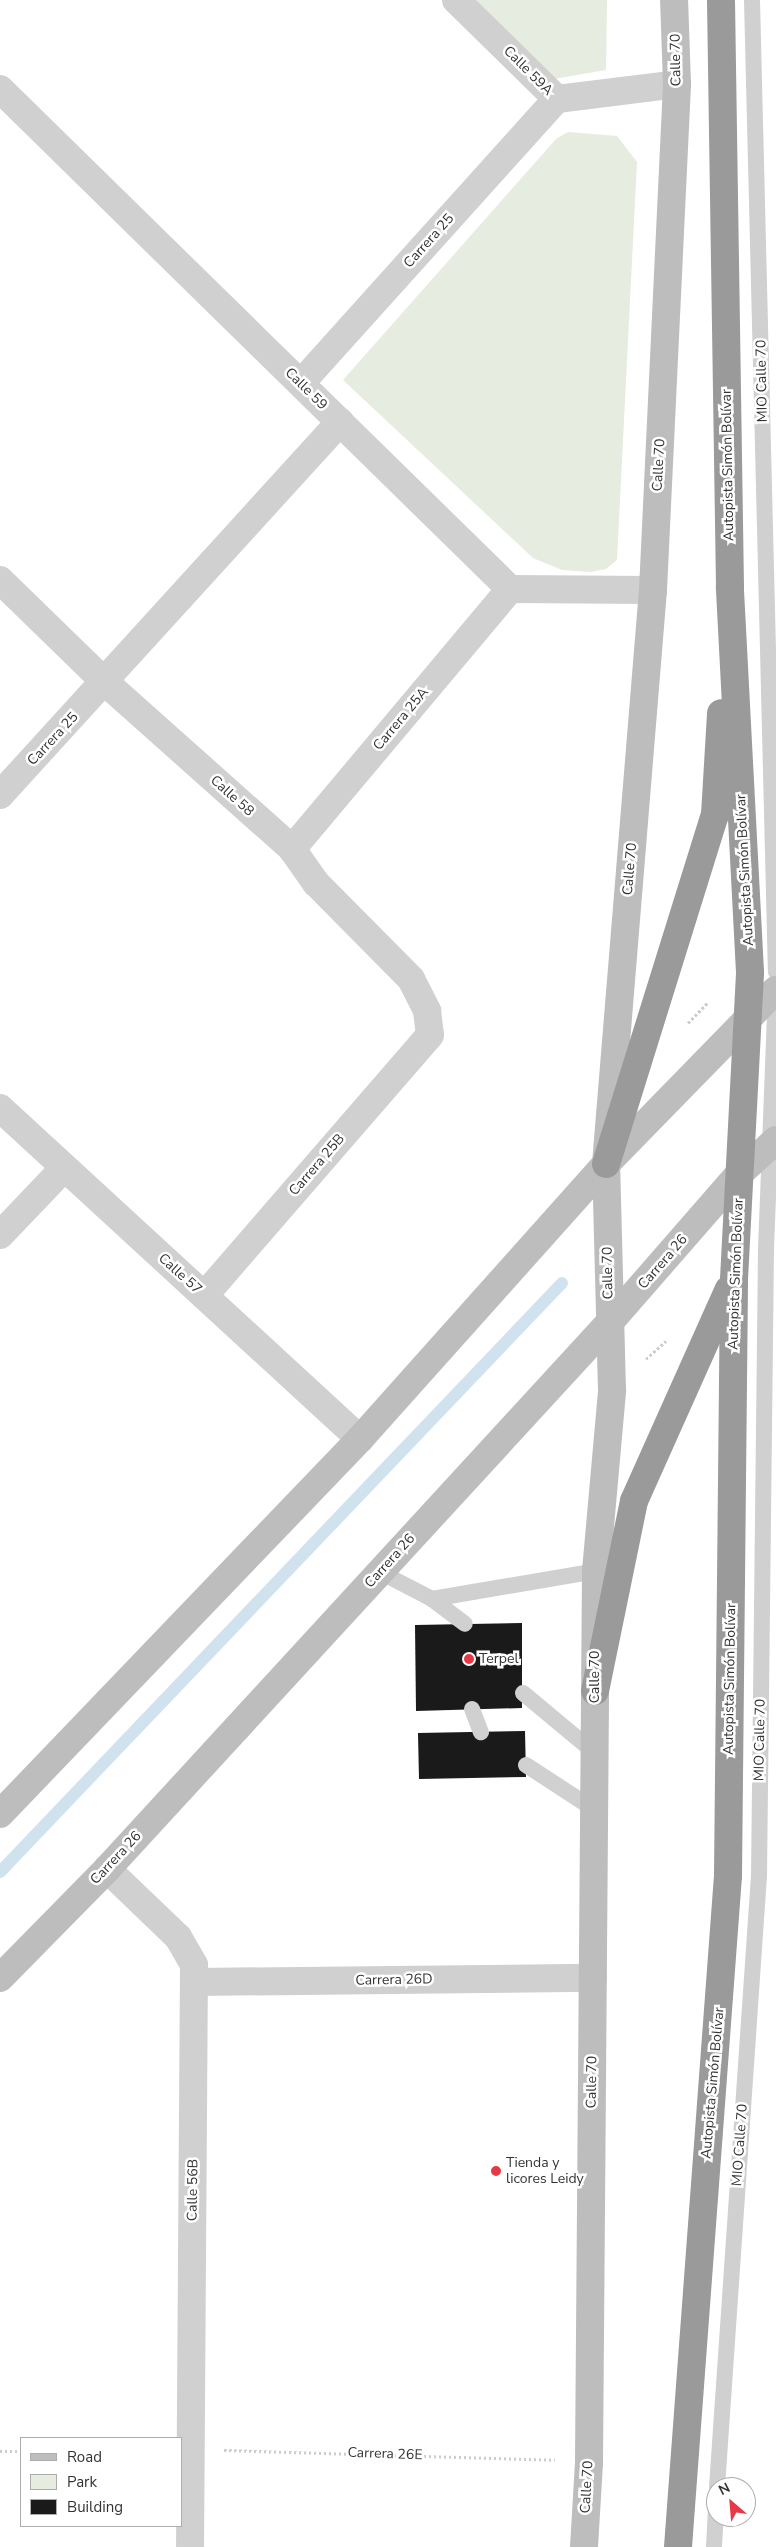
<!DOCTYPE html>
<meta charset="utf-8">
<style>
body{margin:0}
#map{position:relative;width:776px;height:2547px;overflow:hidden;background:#fff;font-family:"Nunito Sans",sans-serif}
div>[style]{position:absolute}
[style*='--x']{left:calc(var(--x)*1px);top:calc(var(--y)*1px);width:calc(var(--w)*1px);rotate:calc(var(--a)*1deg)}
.green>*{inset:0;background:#e6ecdf}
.stream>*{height:12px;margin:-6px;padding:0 6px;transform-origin:6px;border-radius:6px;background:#cfe2ee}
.building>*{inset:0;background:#1a1a1a}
.path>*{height:3px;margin-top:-1.5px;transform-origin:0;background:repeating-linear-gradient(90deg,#cdcdcd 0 2.5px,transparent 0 5px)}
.lane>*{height:16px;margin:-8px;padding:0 8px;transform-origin:8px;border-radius:8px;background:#d0d0d0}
.street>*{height:28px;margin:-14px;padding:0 14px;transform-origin:14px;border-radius:14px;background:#d0d0d0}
.secondary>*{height:28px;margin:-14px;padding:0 14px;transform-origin:14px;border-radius:14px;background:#bdbdbd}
.highway>*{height:28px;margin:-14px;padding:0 14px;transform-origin:14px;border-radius:14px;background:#9a9a9a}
.dots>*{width:14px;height:14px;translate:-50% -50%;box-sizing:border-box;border:2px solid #fff;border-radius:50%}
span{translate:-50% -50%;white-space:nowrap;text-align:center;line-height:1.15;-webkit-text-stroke:5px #fff;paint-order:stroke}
.street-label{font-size:14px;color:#333}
.poi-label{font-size:14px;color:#333}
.left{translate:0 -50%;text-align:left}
.legend{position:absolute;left:20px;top:2437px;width:162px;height:90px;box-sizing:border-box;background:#fff;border:1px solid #adadad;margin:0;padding:6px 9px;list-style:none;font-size:15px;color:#333}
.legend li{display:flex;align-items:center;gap:10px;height:25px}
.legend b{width:25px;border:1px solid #adadad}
.north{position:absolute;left:706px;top:2477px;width:50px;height:50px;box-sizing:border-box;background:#fff;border:1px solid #adadad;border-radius:50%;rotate:333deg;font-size:14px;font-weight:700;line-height:20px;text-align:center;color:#333}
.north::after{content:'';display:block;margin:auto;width:18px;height:22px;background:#e63946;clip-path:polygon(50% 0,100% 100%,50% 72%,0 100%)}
</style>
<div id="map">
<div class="green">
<div style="clip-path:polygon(462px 0,607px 0,606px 70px,542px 81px)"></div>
<div style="clip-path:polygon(568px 132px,617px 136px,637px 162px,617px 560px,606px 569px,591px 572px,562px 570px,533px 558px,343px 380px,556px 139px)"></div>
</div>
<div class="stream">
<div style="--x:0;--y:1872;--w:814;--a:-46.34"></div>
</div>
<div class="building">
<div style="clip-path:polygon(522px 1623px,522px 1708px,416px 1711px,415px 1625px)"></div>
<div style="clip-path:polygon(525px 1731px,526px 1777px,419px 1779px,418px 1733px)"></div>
</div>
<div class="path">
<div style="--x:688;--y:1023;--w:29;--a:-46"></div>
<div style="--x:646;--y:1359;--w:27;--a:-42"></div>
<div style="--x:224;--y:2450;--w:331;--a:1.7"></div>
<div style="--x:0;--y:2451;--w:21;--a:0"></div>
</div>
<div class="lane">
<div style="--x:752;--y:0;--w:972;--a:88.59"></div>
<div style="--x:380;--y:1572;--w:59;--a:27.4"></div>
<div style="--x:432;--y:1599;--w:41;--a:37.1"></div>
<div style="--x:432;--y:1599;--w:166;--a:-9.7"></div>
<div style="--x:523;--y:1693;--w:94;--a:39.8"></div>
<div style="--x:472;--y:1709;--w:25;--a:69"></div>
<div style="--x:526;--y:1765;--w:82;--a:33.1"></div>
<div style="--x:717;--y:2487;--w:612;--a:-86.07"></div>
<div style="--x:759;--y:1876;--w:627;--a:-89.36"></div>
<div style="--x:766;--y:1249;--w:257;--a:-87.8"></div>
<div style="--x:714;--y:2547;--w:39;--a:-87"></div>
</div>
<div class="street">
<div style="--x:456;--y:0;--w:141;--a:44.4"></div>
<div style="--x:557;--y:99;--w:121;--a:-7.1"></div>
<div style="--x:0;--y:89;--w:714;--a:44.43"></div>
<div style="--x:510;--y:589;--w:143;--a:0.4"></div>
<div style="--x:301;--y:383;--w:382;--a:-48"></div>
<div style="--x:0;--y:580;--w:148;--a:44.2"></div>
<div style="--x:106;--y:683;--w:249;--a:41.7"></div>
<div style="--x:292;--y:849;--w:42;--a:54.8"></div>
<div style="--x:316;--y:883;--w:135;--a:45.3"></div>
<div style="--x:411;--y:979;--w:36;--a:63"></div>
<div style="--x:427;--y:1011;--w:24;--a:83"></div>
<div style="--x:430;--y:1035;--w:345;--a:130.9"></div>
<div style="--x:0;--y:795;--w:505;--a:-47.65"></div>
<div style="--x:292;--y:849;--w:339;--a:-50"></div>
<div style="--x:0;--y:1108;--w:489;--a:42.6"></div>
<div style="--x:0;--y:1235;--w:93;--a:-46.3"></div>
<div style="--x:107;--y:1869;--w:98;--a:43.8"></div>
<div style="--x:178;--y:1937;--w:32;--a:60"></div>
<div style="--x:194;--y:1965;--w:582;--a:90.39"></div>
<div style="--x:195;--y:1982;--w:398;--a:-0.6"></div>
</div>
<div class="secondary">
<div style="--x:0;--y:1814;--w:520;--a:-46.17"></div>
<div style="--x:360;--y:1439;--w:369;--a:-48.2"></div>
<div style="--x:606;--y:1164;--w:243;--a:-45.7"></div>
<div style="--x:0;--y:1978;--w:153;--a:-45.5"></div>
<div style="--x:107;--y:1869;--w:742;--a:-47.4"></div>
<div style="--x:609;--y:1323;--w:199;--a:-48.9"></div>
<div style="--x:740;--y:1173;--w:49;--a:-42.5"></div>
<div style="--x:584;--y:2547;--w:85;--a:-86.6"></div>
<div style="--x:589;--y:2462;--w:891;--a:-89.55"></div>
<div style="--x:596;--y:1571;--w:182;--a:-84.9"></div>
<div style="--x:612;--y:1390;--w:226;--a:-91.5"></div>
<div style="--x:606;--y:1164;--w:576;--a:-85.32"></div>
<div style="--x:653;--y:590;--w:507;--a:-87.28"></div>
<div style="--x:677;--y:84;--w:84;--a:-92"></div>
</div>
<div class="highway">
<div style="--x:606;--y:1164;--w:366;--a:-72.7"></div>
<div style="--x:715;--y:815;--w:102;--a:-86.6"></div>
<div style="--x:595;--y:1691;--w:194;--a:-78.4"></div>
<div style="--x:634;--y:1501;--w:232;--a:-65.9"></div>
<div style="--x:678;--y:2547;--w:673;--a:-85.74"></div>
<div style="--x:728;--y:1876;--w:597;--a:-89.42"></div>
<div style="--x:734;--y:1279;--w:307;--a:-87"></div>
<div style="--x:750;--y:972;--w:386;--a:-93"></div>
<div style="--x:730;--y:587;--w:587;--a:-90.88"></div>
</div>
<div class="dots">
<div style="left:469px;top:1659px;background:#e63946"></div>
<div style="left:496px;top:2171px;background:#e63946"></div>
</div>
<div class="street-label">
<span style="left:676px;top:60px;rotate:-91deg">Calle 70</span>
<span style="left:528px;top:71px;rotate:45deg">Calle 59A</span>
<span style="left:429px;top:241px;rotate:-48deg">Carrera 25</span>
<span style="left:762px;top:381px;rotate:-91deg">MIO Calle 70</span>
<span style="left:306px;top:389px;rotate:45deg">Calle 59</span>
<span style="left:659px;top:465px;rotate:-87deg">Calle 70</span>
<span style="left:728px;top:465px;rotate:-91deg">Autopista Simón Bolívar</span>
<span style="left:401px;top:719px;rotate:-50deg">Carrera 25A</span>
<span style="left:53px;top:739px;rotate:-47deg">Carrera 25</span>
<span style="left:232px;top:796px;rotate:42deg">Calle 58</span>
<span style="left:630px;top:869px;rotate:-85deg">Calle 70</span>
<span style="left:745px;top:870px;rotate:-93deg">Autopista Simón Bolívar</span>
<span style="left:317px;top:1165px;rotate:-49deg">Carrera 25B</span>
<span style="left:663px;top:1262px;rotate:-49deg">Carrera 26</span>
<span style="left:608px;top:1273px;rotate:-91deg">Calle 70</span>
<span style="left:180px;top:1274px;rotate:42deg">Calle 57</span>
<span style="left:736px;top:1274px;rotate:-88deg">Autopista Simón Bolívar</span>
<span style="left:390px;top:1561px;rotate:-48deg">Carrera 26</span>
<span style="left:595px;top:1677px;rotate:-90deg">Calle 70</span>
<span style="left:730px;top:1679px;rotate:-89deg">Autopista Simón Bolívar</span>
<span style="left:760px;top:1740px;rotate:-89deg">MIO Calle 70</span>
<span style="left:116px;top:1858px;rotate:-47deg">Carrera 26</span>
<span style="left:394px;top:1980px;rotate:-1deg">Carrera 26D</span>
<span style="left:592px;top:2082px;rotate:-89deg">Calle 70</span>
<span style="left:713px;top:2083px;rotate:-85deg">Autopista Simón Bolívar</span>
<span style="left:740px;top:2145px;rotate:-86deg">MIO Calle 70</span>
<span style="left:193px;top:2190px;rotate:-89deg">Calle 56B</span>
<span style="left:385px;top:2454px;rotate:2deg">Carrera 26E</span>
<span style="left:587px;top:2487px;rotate:-87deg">Calle 70</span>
</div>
<div class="poi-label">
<span class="left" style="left:479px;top:1659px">Terpel</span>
<span class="left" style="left:506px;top:2171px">Tienda y<br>licores Leidy</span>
</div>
<ul class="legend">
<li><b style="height:6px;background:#bdbdbd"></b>Road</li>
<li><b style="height:14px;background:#e6ecdf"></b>Park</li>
<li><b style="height:14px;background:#1a1a1a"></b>Building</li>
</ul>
<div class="north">N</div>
</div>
